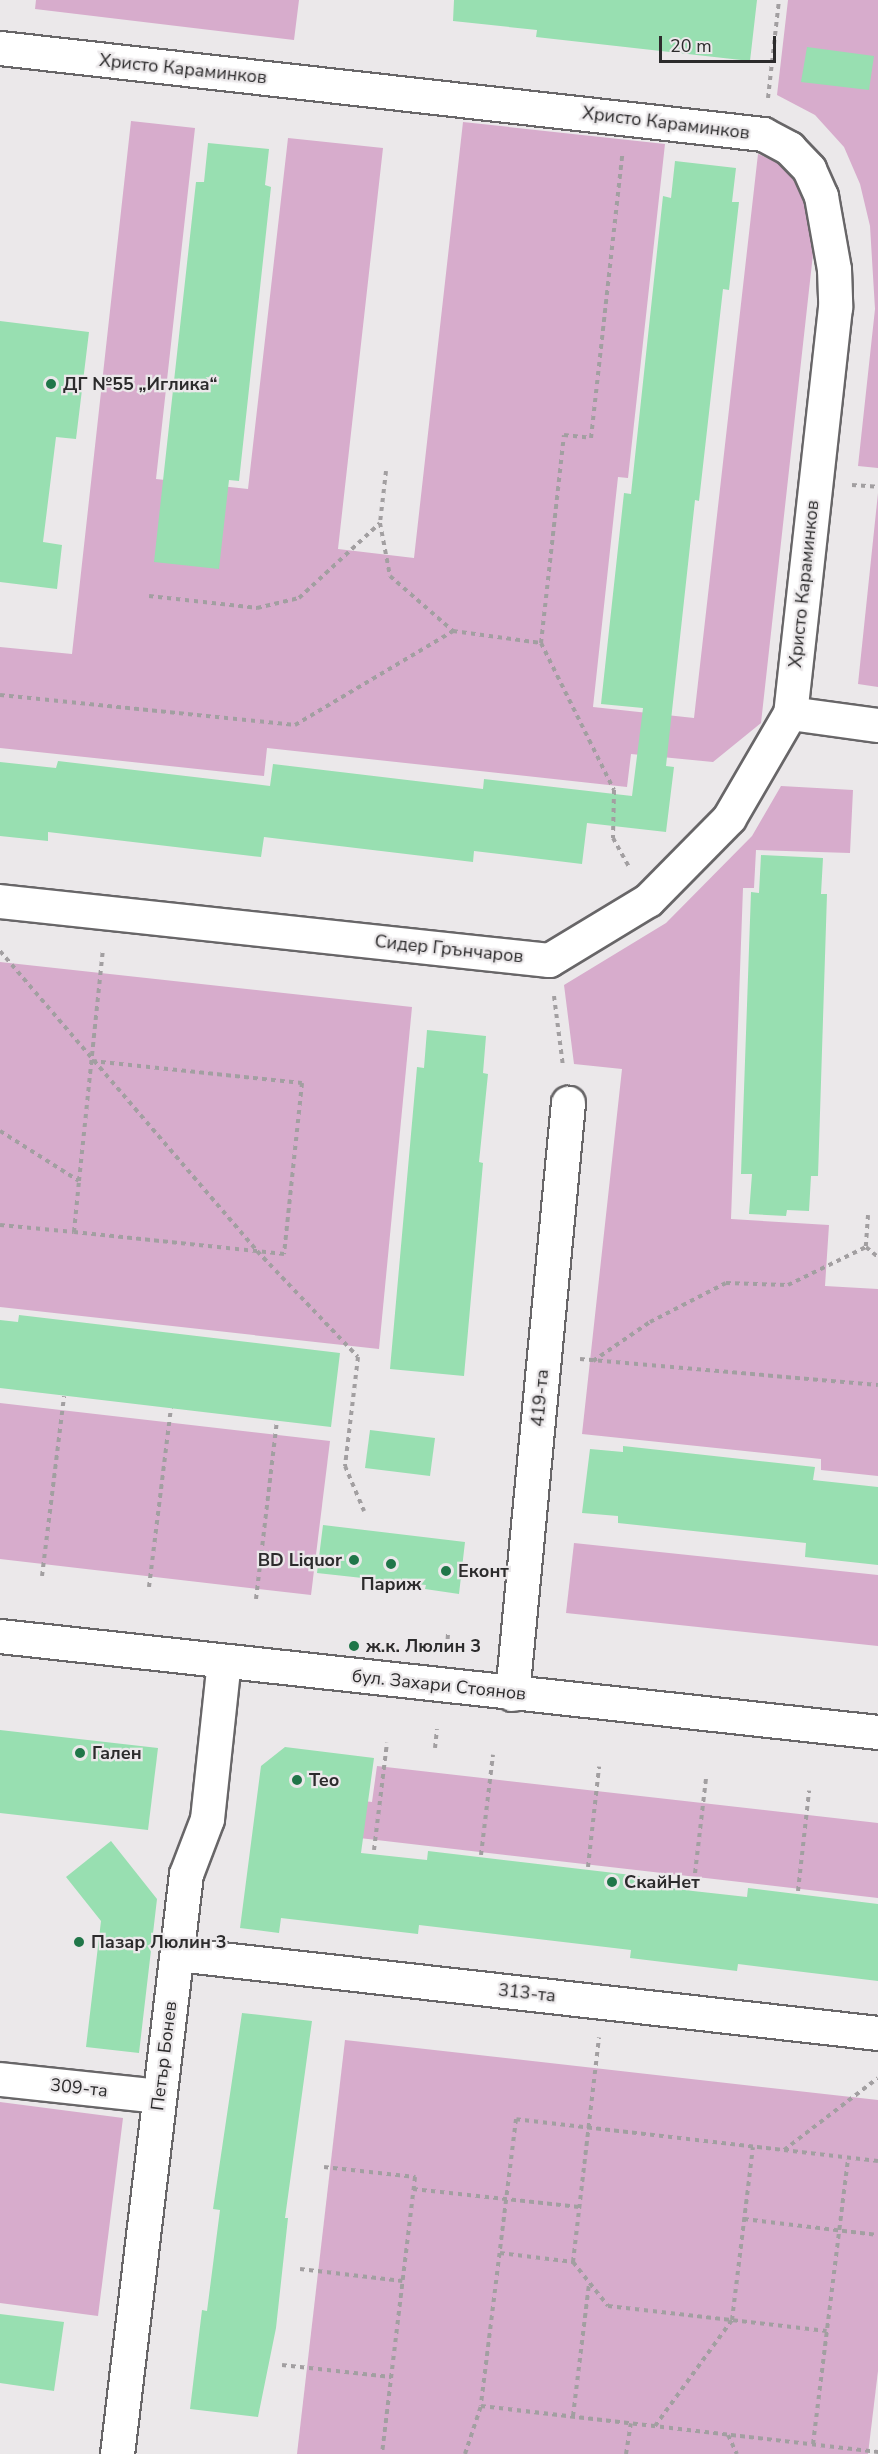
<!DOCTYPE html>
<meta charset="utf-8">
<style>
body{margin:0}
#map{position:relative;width:878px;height:2454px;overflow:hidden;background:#ebe8ea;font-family:"Nunito Sans",sans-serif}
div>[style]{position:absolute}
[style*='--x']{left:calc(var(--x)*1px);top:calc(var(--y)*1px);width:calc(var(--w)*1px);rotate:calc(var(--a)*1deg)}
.green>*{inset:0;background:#d7accc}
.building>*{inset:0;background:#98dfb1}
.path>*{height:4px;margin-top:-2px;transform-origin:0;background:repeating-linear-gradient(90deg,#a29fa1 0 4.5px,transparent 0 9px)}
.roads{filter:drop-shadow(2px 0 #686668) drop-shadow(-2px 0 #686668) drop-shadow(0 2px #686668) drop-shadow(0 -2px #686668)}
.minor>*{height:33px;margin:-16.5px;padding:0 16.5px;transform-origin:16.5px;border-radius:16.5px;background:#fff}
.dots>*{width:16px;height:16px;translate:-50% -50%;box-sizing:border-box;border:3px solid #ebe8ea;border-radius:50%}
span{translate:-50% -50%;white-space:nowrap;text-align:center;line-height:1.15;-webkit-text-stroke:4.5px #ebe8ea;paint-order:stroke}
.street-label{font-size:18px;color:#2c2b2c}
.poi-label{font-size:18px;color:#2c2b2c;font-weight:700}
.left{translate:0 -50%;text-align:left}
.right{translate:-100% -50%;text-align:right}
.scale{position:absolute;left:659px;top:36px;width:117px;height:27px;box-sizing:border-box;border:3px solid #2c2b2c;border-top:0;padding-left:8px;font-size:18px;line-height:21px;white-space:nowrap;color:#2c2b2c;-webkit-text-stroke:4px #ebe8ea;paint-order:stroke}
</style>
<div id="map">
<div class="green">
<div style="clip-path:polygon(36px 0,299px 0,294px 40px,35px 9px)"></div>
<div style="clip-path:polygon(788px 0,878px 0,878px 468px,858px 466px,875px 309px,870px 226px,860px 184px,844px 147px,815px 115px,777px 95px)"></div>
<div style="clip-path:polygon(131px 121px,195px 128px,156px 479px,248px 489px,288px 138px,383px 148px,338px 549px,414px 558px,463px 122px,665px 144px,628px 478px,618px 477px,593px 707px,694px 718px,758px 154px,781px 164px,800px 180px,816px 227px,761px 723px,713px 762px,631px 754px,627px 787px,267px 748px,264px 776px,0 748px,0 647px,72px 654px)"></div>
<div style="clip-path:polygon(878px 493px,878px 687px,858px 684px)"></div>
<div style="clip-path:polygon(781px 786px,853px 790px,850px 853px,756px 850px,754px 888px,743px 888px,731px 1219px,829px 1225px,825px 1286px,878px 1289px,878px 1476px,821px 1470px,821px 1459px,582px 1434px,622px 1069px,574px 1064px,564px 985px,666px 923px,752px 836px)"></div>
<div style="clip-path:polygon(0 962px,412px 1007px,379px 1349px,0 1307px)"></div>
<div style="clip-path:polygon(0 1403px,330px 1441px,311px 1595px,0 1559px)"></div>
<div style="clip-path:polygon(574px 1543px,878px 1575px,878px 1646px,566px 1613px)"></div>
<div style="clip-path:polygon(377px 1766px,878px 1823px,878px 1898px,325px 1834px,329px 1797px,372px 1802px)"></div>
<div style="clip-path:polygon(345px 2040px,878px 2100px,878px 2371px,868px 2454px,297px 2454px)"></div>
<div style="clip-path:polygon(0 2102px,123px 2118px,98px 2316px,0 2303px)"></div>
</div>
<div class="building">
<div style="clip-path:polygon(454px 0,757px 0,750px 61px,536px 37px,537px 30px,453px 21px)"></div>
<div style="clip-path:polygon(807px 47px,874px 56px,869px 90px,801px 82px)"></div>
<div style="clip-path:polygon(208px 143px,269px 149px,265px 185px,271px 187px,239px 481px,229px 480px,219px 569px,154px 562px,196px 182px,204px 182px)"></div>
<div style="clip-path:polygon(675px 161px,736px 168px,732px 202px,739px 202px,729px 290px,723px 289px,699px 501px,695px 500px,666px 766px,674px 767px,666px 832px,587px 823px,582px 864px,474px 851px,473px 862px,264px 837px,261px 857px,48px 832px,48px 841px,0 836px,0 762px,56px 768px,58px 761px,270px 786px,273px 764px,483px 789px,484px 779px,632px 796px,643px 708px,601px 704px,624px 493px,631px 494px,663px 196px,671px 198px)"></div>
<div style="clip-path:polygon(0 321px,89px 332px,76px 439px,56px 437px,43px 542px,62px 545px,57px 589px,0 582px)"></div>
<div style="clip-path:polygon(761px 855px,823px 858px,821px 894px,827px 894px,818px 1176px,811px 1176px,809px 1211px,787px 1210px,786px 1216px,749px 1214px,752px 1174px,741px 1174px,751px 892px,759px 893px)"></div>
<div style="clip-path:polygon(427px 1030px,486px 1036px,483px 1073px,488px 1074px,479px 1162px,483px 1163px,464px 1376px,390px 1369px,417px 1067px,424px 1068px)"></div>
<div style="clip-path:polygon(19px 1315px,340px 1353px,331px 1427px,0 1388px,0 1320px,18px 1322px)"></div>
<div style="clip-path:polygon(370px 1430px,435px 1438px,430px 1476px,365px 1468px)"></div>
<div style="clip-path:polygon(623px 1446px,815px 1467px,813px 1480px,878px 1487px,878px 1565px,805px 1557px,806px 1543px,618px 1523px,618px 1516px,582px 1513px,590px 1449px,623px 1452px)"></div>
<div style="clip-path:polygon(323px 1525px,465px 1542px,459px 1594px,425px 1589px,426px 1585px,317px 1573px)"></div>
<div style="clip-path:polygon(0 1730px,158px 1748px,148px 1830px,0 1813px)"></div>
<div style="clip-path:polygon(285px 1747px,374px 1758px,361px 1853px,427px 1860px,428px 1851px,640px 1876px,639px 1884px,693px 1891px,747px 1897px,748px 1888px,878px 1904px,878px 1981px,738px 1964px,737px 1971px,630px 1958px,631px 1950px,419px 1925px,418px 1934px,281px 1918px,279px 1933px,240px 1928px,261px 1766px)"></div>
<div style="clip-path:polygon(111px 1841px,157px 1899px,139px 2053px,86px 2047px,101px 1921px,66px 1877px)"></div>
<div style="clip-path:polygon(242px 2013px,312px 2021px,285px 2218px,288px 2218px,276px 2328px,258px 2417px,190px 2409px,202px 2310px,207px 2311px,220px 2210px,213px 2209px)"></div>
<div style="clip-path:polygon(0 2314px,64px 2322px,54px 2391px,0 2383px)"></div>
</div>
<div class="path">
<div style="--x:768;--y:98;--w:99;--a:-83.6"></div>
<div style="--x:386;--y:471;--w:52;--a:96.6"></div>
<div style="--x:380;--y:523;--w:54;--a:79.3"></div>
<div style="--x:390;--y:576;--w:84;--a:41.1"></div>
<div style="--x:453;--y:631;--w:89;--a:7.8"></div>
<div style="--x:541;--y:643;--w:164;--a:63.6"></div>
<div style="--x:614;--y:790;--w:48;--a:91.2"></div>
<div style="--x:613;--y:838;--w:33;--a:61"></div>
<div style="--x:852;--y:485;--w:26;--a:4"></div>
<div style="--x:149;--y:596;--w:109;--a:6.3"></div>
<div style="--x:257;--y:608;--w:43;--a:-13.4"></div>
<div style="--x:299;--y:598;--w:110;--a:-42.8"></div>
<div style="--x:541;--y:643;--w:209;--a:-83.7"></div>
<div style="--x:564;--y:435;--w:27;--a:6"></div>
<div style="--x:591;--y:438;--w:285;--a:-83.7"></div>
<div style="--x:0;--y:695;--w:297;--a:5.8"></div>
<div style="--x:295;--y:725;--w:184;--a:-30.7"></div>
<div style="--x:0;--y:951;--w:395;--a:49.4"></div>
<div style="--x:257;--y:1251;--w:146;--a:46.4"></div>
<div style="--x:358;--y:1357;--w:110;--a:96.8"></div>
<div style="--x:345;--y:1466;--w:49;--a:67.1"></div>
<div style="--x:554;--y:996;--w:71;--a:82.7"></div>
<div style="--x:92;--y:1061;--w:211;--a:6"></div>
<div style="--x:302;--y:1083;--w:172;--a:96"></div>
<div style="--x:284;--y:1254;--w:211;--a:-174"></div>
<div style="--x:74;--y:1232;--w:51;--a:-84.4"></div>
<div style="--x:79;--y:1181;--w:232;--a:-84.1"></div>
<div style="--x:0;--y:1131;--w:93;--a:32.3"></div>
<div style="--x:868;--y:1215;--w:32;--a:94"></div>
<div style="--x:866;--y:1247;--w:16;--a:40"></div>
<div style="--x:0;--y:1225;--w:74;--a:5.4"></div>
<div style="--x:580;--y:1359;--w:299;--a:5"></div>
<div style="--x:593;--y:1361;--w:69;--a:-34.4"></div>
<div style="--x:650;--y:1322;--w:85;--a:-27.2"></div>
<div style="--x:726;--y:1283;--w:62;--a:1.8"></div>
<div style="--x:788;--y:1285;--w:87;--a:-26"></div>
<div style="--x:42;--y:1576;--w:181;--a:-83"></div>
<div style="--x:149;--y:1587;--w:180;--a:-83"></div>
<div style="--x:256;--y:1599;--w:180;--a:-83.3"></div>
<div style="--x:447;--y:1648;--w:14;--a:-86"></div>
<div style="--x:435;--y:1748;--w:19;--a:-84"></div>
<div style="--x:374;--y:1850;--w:108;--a:-83.1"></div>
<div style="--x:481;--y:1855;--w:101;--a:-83.2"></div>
<div style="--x:588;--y:1867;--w:101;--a:-83.7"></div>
<div style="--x:694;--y:1882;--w:104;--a:-83.4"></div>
<div style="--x:798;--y:1891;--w:101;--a:-83.7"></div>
<div style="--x:784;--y:2150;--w:118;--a:-37.5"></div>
<div style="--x:878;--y:2161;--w:364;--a:-173.4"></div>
<div style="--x:516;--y:2119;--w:289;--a:97"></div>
<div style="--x:481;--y:2406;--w:400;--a:6.6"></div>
<div style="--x:324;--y:2167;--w:92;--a:6.3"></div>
<div style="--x:415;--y:2177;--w:279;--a:96.8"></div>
<div style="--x:413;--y:2189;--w:167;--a:6.2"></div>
<div style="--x:744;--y:2219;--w:135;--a:6.8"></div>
<div style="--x:500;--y:2253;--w:74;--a:7"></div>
<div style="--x:573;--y:2262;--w:56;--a:51.5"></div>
<div style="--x:608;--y:2306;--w:220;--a:6.5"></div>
<div style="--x:573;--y:2262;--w:226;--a:-83.4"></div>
<div style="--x:300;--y:2269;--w:103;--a:6.7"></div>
<div style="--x:282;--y:2365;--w:110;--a:6.3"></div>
<div style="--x:573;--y:2416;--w:134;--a:-83.1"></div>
<div style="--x:655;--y:2426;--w:131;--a:-54"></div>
<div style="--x:732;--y:2320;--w:174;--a:-83.1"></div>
<div style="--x:728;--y:2435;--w:21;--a:65"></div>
<div style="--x:813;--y:2444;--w:288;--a:-83"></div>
<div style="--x:465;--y:2454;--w:51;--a:-71.6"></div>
<div style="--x:626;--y:2454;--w:31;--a:-81"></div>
</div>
<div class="roads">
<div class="minor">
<div style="--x:0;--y:48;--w:768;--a:6.43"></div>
<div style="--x:763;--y:134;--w:30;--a:28"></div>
<div style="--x:789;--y:148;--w:29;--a:46"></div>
<div style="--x:809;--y:169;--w:30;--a:66"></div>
<div style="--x:821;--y:196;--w:74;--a:79.9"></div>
<div style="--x:834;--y:269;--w:38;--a:88"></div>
<div style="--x:835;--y:307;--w:408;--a:96.3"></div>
<div style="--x:790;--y:713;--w:121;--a:120.2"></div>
<div style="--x:729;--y:818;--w:115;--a:134.6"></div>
<div style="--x:648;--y:900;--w:116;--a:148.8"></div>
<div style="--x:549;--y:960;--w:552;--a:-173.87"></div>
<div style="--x:790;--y:713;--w:89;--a:7.8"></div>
<div style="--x:0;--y:1636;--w:883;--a:6.24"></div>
<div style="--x:512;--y:1694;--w:594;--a:-84.59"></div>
<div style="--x:177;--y:1954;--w:705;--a:6.43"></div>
<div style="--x:0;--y:2079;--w:160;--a:6.1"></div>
<div style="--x:117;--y:2454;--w:584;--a:-83.22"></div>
<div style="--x:186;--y:1874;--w:59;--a:-69.1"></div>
<div style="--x:207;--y:1819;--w:159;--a:-83.9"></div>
</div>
</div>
<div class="dots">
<div style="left:51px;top:384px;background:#207649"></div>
<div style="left:354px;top:1560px;background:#207649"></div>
<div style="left:391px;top:1564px;background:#207649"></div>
<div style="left:446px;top:1571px;background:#207649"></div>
<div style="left:354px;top:1646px;background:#207649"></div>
<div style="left:80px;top:1753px;background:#207649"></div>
<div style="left:297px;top:1780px;background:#207649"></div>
<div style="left:612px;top:1882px;background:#207649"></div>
<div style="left:79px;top:1942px;background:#207649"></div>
</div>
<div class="street-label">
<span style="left:183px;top:69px;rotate:6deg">Христо Караминков</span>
<span style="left:666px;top:123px;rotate:7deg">Христо Караминков</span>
<span style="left:804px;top:584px;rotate:-84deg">Христо Караминков</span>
<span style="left:449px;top:949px;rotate:6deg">Сидер Грънчаров</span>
<span style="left:540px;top:1398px;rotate:-85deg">419-та</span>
<span style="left:439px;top:1685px;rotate:6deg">бул. Захари Стоянов</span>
<span style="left:527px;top:1993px;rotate:6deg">313-та</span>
<span style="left:164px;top:2056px;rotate:-83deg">Петър Бонев</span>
<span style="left:79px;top:2088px;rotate:6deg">309-та</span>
</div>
<div class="poi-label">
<span class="left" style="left:63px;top:384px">ДГ №55 „Иглика“</span>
<span class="right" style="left:342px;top:1560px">BD Liquor</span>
<span class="left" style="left:458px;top:1571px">Еконт</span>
<span style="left:391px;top:1584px">Париж</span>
<span class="left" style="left:366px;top:1646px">ж.к. Люлин 3</span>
<span class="left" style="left:92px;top:1753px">Гален</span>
<span class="left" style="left:309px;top:1780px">Тео</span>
<span class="left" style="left:624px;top:1882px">СкайНет</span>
<span class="left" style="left:91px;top:1942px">Пазар Люлин 3</span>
</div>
<div class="scale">20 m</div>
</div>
